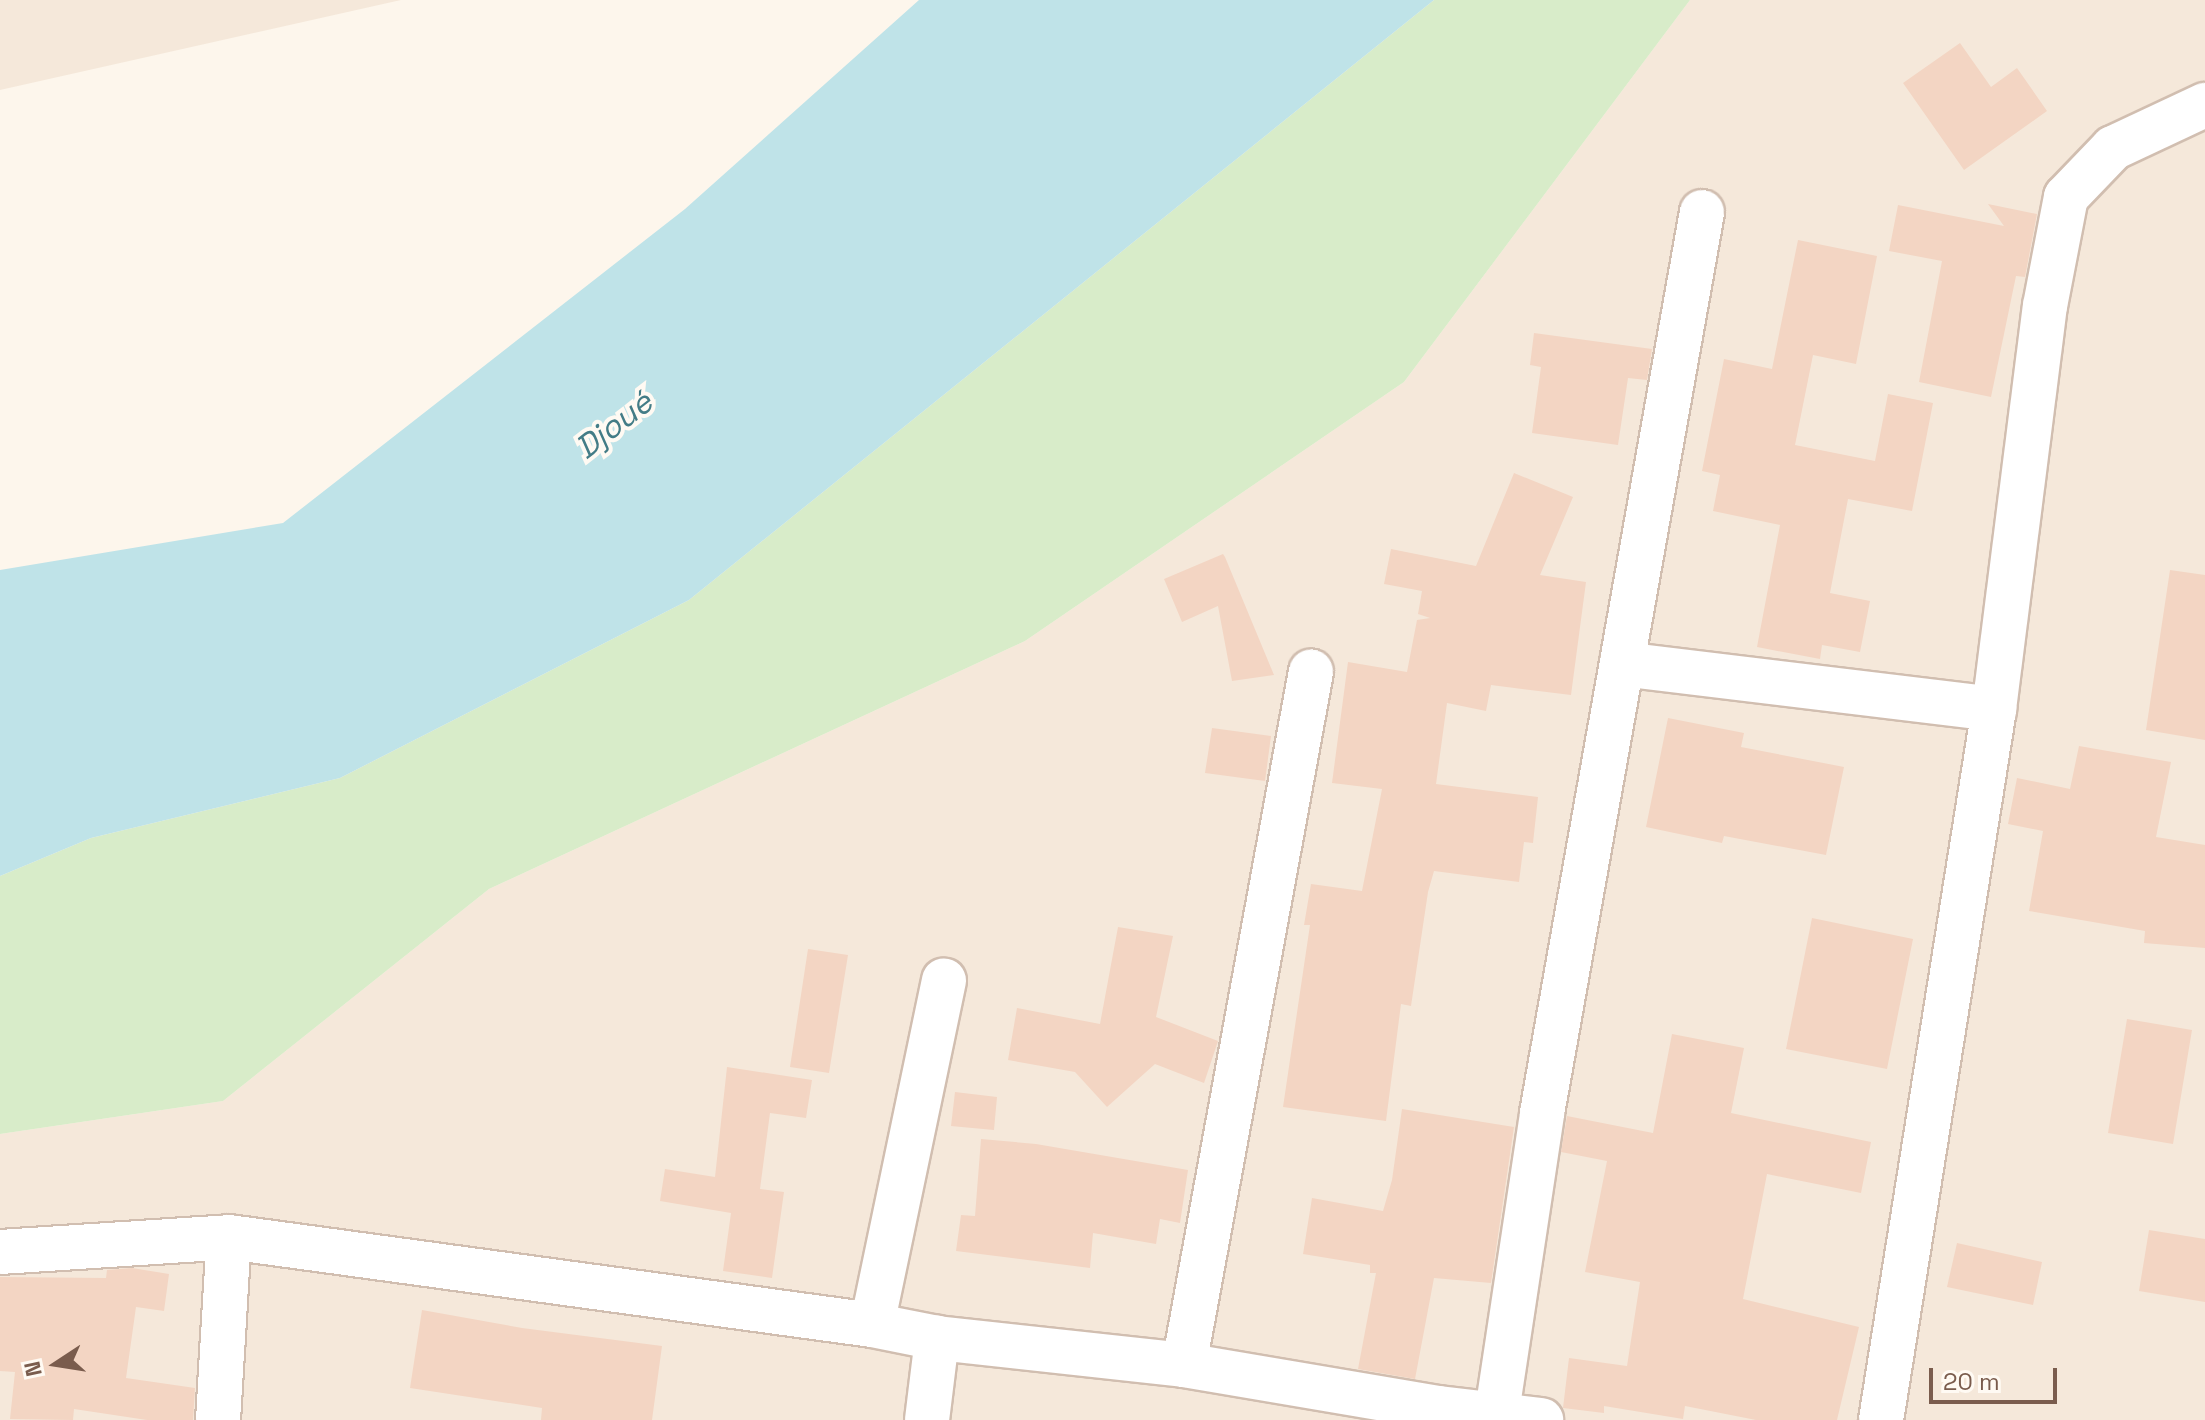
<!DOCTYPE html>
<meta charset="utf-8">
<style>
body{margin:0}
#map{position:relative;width:2205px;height:1420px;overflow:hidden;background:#fdf6ec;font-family:"Space Grotesk",sans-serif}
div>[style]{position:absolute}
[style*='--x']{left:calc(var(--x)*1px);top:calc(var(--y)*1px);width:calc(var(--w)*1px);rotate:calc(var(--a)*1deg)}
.residential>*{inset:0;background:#f5e8da}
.green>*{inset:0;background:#d8ecc9}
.water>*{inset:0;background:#bfe3e8}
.building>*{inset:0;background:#f3d5c3}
.roads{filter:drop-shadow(2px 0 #d1beb0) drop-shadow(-2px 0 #d1beb0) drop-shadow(0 2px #d1beb0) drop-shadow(0 -2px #d1beb0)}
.street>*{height:44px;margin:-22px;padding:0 22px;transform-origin:22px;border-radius:22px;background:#fff}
span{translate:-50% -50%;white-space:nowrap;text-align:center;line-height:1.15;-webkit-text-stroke:8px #fffaf3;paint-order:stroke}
.water-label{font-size:32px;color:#437c86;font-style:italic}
.north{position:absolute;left:16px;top:1324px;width:80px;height:80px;-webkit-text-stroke:6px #fffaf3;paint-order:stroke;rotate:258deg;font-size:22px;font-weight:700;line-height:32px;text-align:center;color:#7a5c4d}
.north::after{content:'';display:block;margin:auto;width:28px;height:36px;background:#7a5c4d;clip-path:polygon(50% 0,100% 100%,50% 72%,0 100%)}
.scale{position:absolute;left:1929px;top:1368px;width:128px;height:36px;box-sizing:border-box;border:4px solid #7a5c4d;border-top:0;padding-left:10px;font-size:24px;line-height:28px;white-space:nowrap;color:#7a5c4d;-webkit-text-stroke:6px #fffaf3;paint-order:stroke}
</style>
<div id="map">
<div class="residential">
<div style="clip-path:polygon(0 0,401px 0,0 90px)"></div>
<div style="clip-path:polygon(1690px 0,2205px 0,2205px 1420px,0 1420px,0 1134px,223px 1101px,489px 889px,1025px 641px,1404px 382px)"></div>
</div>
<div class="green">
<div style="clip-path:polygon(1434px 0,1690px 0,1404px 382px,1025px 641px,489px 889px,223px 1101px,0 1134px,0 876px,91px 838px,340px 778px,689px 600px)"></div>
</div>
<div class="water">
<div style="clip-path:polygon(919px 0,1434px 0,689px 600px,340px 778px,91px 838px,0 876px,0 570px,283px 523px,685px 209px)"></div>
</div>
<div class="building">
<div style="clip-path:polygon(1960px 43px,1991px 87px,2017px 68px,2047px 111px,1964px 170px,1903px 83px)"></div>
<div style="clip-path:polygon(1988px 204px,2037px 214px,2025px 277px,2016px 276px,1991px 397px,1919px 382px,1942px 261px,1889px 251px,1898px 205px,2004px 226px)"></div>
<div style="clip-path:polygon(1798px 240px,1877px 256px,1856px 364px,1813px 355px,1795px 445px,1875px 461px,1888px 394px,1933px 403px,1912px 511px,1848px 499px,1830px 593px,1870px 601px,1860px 652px,1822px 645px,1820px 659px,1757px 647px,1780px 525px,1713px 511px,1720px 475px,1702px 471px,1724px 359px,1772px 369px)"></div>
<div style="clip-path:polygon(1534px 333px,1652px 349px,1647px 380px,1628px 378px,1618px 445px,1532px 433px,1541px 367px,1530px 365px)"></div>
<div style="clip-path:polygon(1514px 473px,1573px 497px,1540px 575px,1586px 582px,1571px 695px,1491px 685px,1486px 711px,1447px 703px,1436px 784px,1538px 797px,1533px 843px,1524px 842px,1519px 882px,1434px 871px,1428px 892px,1411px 1006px,1401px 1004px,1386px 1121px,1283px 1107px,1310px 925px,1304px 925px,1311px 884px,1362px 891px,1382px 789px,1332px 783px,1348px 662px,1407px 672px,1417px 620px,1430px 618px,1418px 614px,1422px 591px,1384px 584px,1391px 549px,1476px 566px)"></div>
<div style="clip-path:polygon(1223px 554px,1225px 557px,1274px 675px,1232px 681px,1218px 606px,1182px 622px,1164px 579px)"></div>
<div style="clip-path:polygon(2170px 570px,2205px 575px,2205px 740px,2146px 730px)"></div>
<div style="clip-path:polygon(1668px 718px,1744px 733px,1741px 747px,1844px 767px,1826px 855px,1724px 836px,1722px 843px,1646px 827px)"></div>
<div style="clip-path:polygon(1212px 728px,1271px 736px,1265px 781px,1205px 773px)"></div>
<div style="clip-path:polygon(2079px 746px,2171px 762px,2156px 837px,2205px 845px,2205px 948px,2144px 943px,2145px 931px,2029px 911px,2043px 831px,2008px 824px,2017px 778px,2070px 789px)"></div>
<div style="clip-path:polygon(1812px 918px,1913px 939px,1887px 1069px,1786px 1049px)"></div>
<div style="clip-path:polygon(1118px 927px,1173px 936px,1156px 1017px,1218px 1041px,1204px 1083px,1155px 1064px,1107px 1107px,1075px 1072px,1008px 1060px,1017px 1008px,1100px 1024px)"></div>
<div style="clip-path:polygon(808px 949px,848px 955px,829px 1073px,790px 1067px)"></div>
<div style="clip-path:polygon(2127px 1019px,2192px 1030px,2173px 1144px,2108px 1133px)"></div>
<div style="clip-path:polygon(1672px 1034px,1744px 1048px,1731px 1113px,1871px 1142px,1861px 1193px,1767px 1174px,1743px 1299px,1859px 1327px,1837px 1420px,1756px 1420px,1685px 1406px,1683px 1419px,1604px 1406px,1604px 1413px,1563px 1408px,1569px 1358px,1627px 1366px,1640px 1282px,1585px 1272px,1607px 1161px,1561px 1152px,1567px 1116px,1653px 1133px)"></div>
<div style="clip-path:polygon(727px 1067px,812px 1080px,806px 1118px,770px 1113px,760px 1189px,784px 1192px,772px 1278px,723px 1271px,731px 1213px,660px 1201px,665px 1169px,715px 1177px)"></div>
<div style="clip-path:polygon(955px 1092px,997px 1097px,994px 1130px,951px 1126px)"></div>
<div style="clip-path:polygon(1402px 1109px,1514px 1127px,1491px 1283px,1434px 1278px,1415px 1379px,1358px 1369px,1376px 1273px,1370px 1273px,1370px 1265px,1303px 1254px,1312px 1198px,1383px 1211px,1392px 1180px)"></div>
<div style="clip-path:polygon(981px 1139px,1036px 1144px,1188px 1170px,1180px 1223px,1160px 1219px,1156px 1244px,1093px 1233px,1090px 1268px,956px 1251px,961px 1215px,975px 1216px)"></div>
<div style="clip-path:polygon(2149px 1230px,2205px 1239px,2205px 1302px,2139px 1291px)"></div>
<div style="clip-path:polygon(1957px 1243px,2042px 1262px,2033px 1305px,1947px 1287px)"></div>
<div style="clip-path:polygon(132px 1268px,169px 1274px,164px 1311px,136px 1307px,126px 1378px,195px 1388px,193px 1420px,147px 1420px,74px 1409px,73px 1420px,10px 1419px,15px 1372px,0 1371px,0 1277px,106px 1278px,107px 1270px)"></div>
<div style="clip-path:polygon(422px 1310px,522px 1328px,662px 1346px,652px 1420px,541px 1420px,542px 1408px,410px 1388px)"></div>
</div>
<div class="roads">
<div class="street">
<div style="--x:1622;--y:664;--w:375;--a:6.9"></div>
<div style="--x:0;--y:1252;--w:229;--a:-3.7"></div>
<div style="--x:229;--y:1237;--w:649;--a:7.79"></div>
<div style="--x:872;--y:1325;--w:66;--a:11.3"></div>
<div style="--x:937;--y:1338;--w:248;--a:6.2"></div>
<div style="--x:1184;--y:1365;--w:259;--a:9.6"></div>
<div style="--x:1439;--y:1408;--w:103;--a:6.7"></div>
<div style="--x:872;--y:1325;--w:352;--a:-78.2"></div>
<div style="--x:1184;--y:1365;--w:705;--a:-79.62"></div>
<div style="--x:1497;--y:1412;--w:302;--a:-81.4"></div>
<div style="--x:1542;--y:1113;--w:915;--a:-79.93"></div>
<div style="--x:218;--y:1420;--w:183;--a:-86.6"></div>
<div style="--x:927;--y:1420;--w:83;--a:-83"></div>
<div style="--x:1881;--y:1420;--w:720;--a:-80.97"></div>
<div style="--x:1994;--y:709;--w:406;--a:-82.8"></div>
<div style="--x:2045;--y:306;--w:111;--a:-79.1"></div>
<div style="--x:2066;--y:197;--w:68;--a:-46.2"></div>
<div style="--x:2113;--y:148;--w:102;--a:-25.1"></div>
</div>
</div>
<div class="water-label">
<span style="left:614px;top:425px;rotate:-38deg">Djoué</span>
</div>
<div class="north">N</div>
<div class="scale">20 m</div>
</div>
